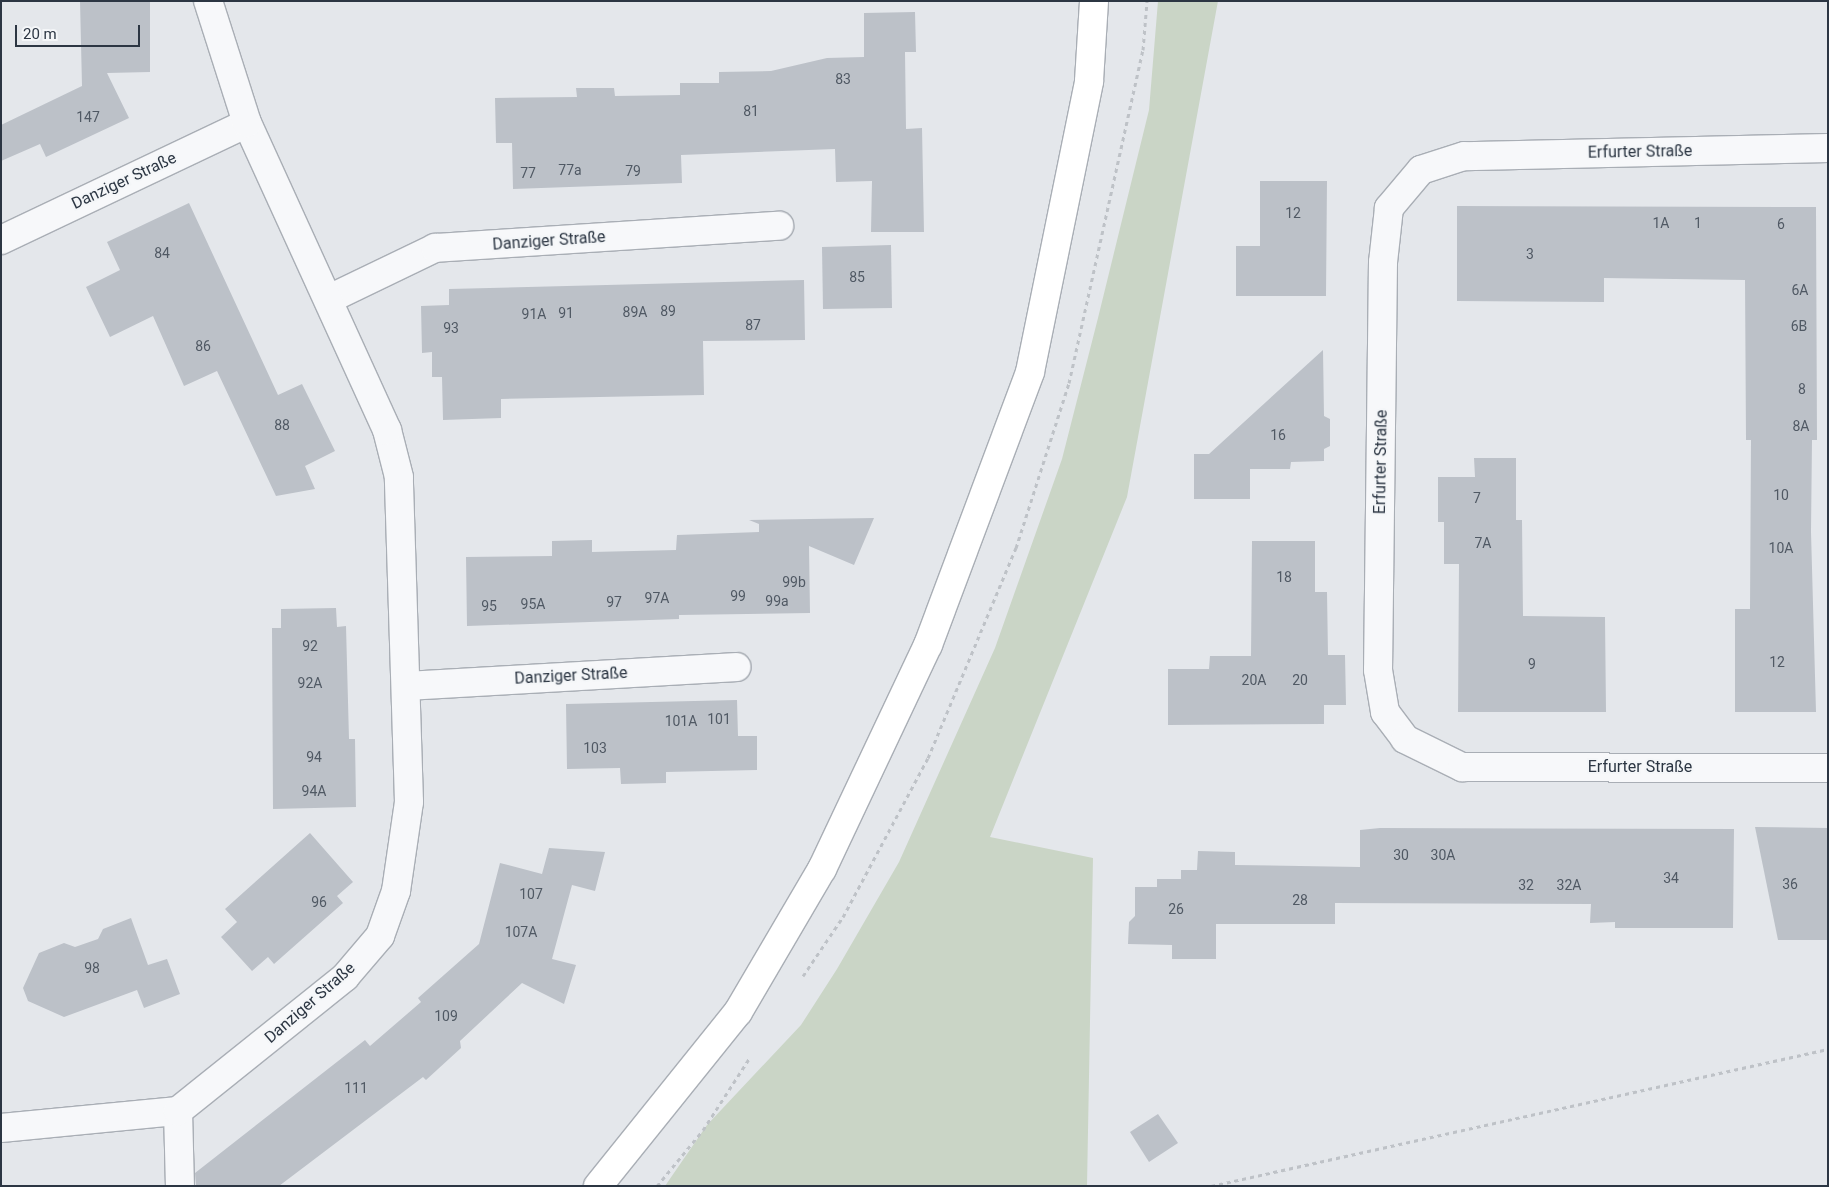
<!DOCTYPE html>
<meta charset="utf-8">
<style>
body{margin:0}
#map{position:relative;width:1829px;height:1187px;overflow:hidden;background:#e4e7eb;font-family:Roboto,sans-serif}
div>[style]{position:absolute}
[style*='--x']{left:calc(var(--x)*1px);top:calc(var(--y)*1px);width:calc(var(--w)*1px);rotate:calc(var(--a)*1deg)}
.green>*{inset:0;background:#cad5c6}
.building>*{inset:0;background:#bcc1c8}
.path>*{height:3px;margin-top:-1.5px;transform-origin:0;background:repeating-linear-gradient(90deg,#bec2c7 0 4px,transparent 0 8px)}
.roads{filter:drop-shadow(1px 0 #a9aeb5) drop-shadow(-1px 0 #a9aeb5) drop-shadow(0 1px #a9aeb5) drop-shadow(0 -1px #a9aeb5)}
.minor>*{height:28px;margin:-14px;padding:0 14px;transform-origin:14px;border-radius:14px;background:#f7f8fa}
.primary>*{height:28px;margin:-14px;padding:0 14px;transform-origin:14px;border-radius:14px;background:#fff}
span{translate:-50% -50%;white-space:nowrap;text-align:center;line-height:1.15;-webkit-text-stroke:4px #f4f6f8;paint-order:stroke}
.number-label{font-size:14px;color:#505964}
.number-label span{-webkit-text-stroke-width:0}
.street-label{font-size:16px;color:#2c3643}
.frame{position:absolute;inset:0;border:2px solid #2c3643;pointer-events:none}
.scale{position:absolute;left:15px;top:25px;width:125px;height:22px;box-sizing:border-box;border:2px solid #2c3643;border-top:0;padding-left:6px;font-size:15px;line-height:18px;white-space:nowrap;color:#2c3643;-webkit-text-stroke:4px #f4f6f8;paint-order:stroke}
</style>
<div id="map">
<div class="green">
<div style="clip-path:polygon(1158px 1px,1218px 1px,1127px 497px,990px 837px,1093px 858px,1087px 1186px,665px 1186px,707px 1125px,801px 1025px,837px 969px,899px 862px,995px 648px,1062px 459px,1098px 318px,1149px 110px)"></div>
</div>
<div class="building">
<div style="clip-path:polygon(80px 1px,150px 1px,150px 72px,107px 73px,129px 118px,46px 157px,40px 144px,1px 161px,1px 125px,82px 86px)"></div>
<div style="clip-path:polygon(915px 12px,916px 52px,905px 52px,906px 129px,922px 128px,924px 232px,871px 232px,872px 181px,836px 182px,835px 149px,681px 155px,682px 183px,513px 189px,512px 143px,496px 143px,495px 98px,577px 97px,576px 88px,614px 88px,615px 96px,680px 95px,680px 83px,719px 83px,719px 72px,771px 71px,827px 58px,864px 57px,864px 13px)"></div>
<div style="clip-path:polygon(1260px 181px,1327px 181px,1326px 296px,1236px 296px,1236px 246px,1260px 246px)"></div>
<div style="clip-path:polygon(189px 203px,278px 395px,302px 384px,335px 451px,305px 466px,315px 489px,276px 496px,217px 371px,184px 386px,153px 316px,110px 337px,86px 287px,120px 270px,107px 242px)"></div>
<div style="clip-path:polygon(1457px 206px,1816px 207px,1817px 440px,1812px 440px,1811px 532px,1816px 712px,1735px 712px,1735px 609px,1750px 609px,1751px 440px,1746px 440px,1745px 280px,1604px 278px,1604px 302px,1457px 301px)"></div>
<div style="clip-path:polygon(891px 245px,892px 308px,823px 309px,822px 247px)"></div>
<div style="clip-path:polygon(804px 280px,805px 340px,703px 341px,704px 395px,501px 399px,501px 418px,443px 420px,442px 377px,432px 377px,432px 352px,422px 353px,421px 306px,449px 305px,449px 289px)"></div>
<div style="clip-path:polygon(1323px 350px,1324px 416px,1330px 419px,1330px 446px,1324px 449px,1324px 461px,1291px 462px,1290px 469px,1250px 469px,1250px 499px,1194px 499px,1194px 454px,1209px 454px)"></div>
<div style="clip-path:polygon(1474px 458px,1516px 458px,1516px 520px,1522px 520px,1523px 616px,1605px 617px,1606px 712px,1458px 712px,1459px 564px,1444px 564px,1444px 522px,1438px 522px,1438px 477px,1475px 477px)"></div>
<div style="clip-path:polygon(874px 518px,854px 565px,809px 546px,810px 613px,679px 615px,679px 619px,467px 626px,466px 557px,552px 556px,552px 541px,592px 540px,592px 552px,676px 550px,677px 535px,759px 532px,759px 524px,749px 520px)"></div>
<div style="clip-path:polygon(1252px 541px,1315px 541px,1315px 592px,1327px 592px,1328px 655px,1345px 655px,1346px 705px,1324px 705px,1324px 724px,1168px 725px,1168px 669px,1209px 669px,1210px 656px,1251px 656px)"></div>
<div style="clip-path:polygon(336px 608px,337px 627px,346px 626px,349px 739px,355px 739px,356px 807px,273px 809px,272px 628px,281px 628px,281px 609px)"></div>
<div style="clip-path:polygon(737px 700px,738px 736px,757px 736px,757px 770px,666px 772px,666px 783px,621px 784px,620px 768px,567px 769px,566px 704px)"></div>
<div style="clip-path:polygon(1755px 827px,1828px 828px,1828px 940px,1778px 940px)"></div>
<div style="clip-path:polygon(1380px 828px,1734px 829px,1733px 928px,1615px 928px,1615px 922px,1590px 923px,1591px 904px,1335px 903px,1335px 924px,1216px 924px,1216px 959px,1172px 959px,1172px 945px,1128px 944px,1129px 922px,1135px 916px,1135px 887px,1157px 887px,1157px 879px,1181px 879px,1181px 870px,1197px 870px,1198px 851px,1235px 852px,1235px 865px,1360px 867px,1360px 830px)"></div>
<div style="clip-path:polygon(310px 833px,353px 882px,337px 896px,343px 903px,274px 964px,268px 957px,252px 971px,221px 937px,237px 922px,225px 909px)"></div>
<div style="clip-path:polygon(549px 848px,605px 852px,595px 891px,572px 885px,552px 959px,576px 965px,564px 1004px,522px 983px,460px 1041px,461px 1048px,426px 1080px,423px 1077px,279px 1186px,196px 1186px,195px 1173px,365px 1040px,370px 1046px,421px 1002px,418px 998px,479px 944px,500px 863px,542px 874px)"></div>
<div style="clip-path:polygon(131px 918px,148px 965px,167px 959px,180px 994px,144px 1008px,137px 990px,64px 1017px,28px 1001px,23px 988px,39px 953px,64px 943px,75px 947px,98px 939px,103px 929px)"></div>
<div style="clip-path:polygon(1158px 1114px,1178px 1143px,1149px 1162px,1130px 1132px)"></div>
</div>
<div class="path">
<div style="--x:803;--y:976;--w:71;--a:-55.9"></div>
<div style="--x:843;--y:917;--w:180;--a:-61.9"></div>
<div style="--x:928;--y:758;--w:228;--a:-67.3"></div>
<div style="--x:1016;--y:548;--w:173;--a:-72.2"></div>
<div style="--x:1069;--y:383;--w:341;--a:-77.5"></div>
<div style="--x:1143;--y:50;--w:49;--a:-85.3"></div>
<div style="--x:657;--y:1186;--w:72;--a:-50.6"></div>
<div style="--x:703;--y:1130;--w:85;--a:-57.1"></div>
<div style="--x:1211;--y:1186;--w:632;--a:-12.52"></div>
</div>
<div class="roads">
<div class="minor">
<div style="--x:1828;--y:148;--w:364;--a:178.7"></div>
<div style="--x:1464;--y:156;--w:45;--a:162"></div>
<div style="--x:1421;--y:170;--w:50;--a:130.1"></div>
<div style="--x:1389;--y:208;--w:54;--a:96.3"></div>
<div style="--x:1383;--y:262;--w:408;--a:90.7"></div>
<div style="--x:1378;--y:670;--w:43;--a:80.5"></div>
<div style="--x:1385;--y:712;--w:34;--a:53"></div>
<div style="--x:1405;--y:739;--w:64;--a:26.2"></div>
<div style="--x:1462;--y:767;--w:366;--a:0.2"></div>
<div style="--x:1;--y:240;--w:272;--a:-25.4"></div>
<div style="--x:329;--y:299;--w:118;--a:-25.7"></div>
<div style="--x:435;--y:248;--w:345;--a:-3.7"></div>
<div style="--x:407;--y:686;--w:330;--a:-3.3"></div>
<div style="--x:178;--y:1111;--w:75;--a:88.5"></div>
<div style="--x:1;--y:1128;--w:178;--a:-5.5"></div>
<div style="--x:178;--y:1111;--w:214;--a:-38.7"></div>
<div style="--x:345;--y:977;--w:54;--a:-49.5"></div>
<div style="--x:380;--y:936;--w:48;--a:-70.4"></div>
<div style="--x:396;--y:891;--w:90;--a:-81.7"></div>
<div style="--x:409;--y:802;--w:325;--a:-91.8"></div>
<div style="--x:399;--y:477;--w:49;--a:-104.3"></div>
<div style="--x:387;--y:430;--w:337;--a:-114.5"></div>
<div style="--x:247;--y:123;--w:128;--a:-107.7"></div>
</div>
<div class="primary">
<div style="--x:598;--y:1186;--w:223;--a:-51.2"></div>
<div style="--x:738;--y:1012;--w:166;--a:-59.6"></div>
<div style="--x:822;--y:869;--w:248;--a:-64.7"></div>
<div style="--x:928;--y:645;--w:291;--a:-69.5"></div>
<div style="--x:1030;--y:372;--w:297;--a:-78.5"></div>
<div style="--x:1089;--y:81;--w:80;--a:-86.4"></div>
</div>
</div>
<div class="number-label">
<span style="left:843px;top:79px">83</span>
<span style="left:751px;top:111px">81</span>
<span style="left:88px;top:117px">147</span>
<span style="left:570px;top:170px">77a</span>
<span style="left:633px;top:171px">79</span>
<span style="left:528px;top:173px">77</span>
<span style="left:1293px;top:213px">12</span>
<span style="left:1661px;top:223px">1A</span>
<span style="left:1698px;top:223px">1</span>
<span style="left:1781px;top:224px">6</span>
<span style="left:162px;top:253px">84</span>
<span style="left:1530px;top:254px">3</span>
<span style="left:857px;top:277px">85</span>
<span style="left:1800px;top:290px">6A</span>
<span style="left:668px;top:311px">89</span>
<span style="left:635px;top:312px">89A</span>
<span style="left:566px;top:313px">91</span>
<span style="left:534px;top:314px">91A</span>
<span style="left:753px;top:325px">87</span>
<span style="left:1799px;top:326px">6B</span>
<span style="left:451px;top:328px">93</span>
<span style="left:203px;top:346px">86</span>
<span style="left:1802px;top:389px">8</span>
<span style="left:282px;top:425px">88</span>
<span style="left:1801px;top:426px">8A</span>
<span style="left:1278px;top:435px">16</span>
<span style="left:1781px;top:495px">10</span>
<span style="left:1477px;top:498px">7</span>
<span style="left:1483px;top:543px">7A</span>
<span style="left:1781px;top:548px">10A</span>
<span style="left:1284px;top:577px">18</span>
<span style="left:794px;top:582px">99b</span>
<span style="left:738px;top:596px">99</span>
<span style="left:657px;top:598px">97A</span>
<span style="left:777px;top:601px">99a</span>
<span style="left:614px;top:602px">97</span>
<span style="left:533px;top:604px">95A</span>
<span style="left:489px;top:606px">95</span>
<span style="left:310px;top:646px">92</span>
<span style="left:1777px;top:662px">12</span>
<span style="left:1532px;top:664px">9</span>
<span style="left:1254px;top:680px">20A</span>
<span style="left:1300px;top:680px">20</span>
<span style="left:310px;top:683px">92A</span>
<span style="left:719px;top:719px">101</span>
<span style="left:681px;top:721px">101A</span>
<span style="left:595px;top:748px">103</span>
<span style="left:314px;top:757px">94</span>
<span style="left:314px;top:791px">94A</span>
<span style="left:1401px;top:855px">30</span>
<span style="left:1443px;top:855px">30A</span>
<span style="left:1671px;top:878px">34</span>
<span style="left:1790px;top:884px">36</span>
<span style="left:1526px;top:885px">32</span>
<span style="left:1569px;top:885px">32A</span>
<span style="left:531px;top:894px">107</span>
<span style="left:1300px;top:900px">28</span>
<span style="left:319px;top:902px">96</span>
<span style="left:1176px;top:909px">26</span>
<span style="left:521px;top:932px">107A</span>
<span style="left:92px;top:968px">98</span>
<span style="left:446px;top:1016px">109</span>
<span style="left:356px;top:1088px">111</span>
</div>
<div class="street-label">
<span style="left:1640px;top:152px;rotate:-1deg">Erfurter Straße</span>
<span style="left:124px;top:181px;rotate:-25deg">Danziger Straße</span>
<span style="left:549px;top:241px;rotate:-4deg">Danziger Straße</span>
<span style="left:1381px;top:462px;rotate:-89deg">Erfurter Straße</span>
<span style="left:571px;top:676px;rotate:-3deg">Danziger Straße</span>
<span style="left:1640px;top:767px">Erfurter Straße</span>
<span style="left:310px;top:1003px;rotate:-41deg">Danziger Straße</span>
</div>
<div class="frame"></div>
<div class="scale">20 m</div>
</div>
